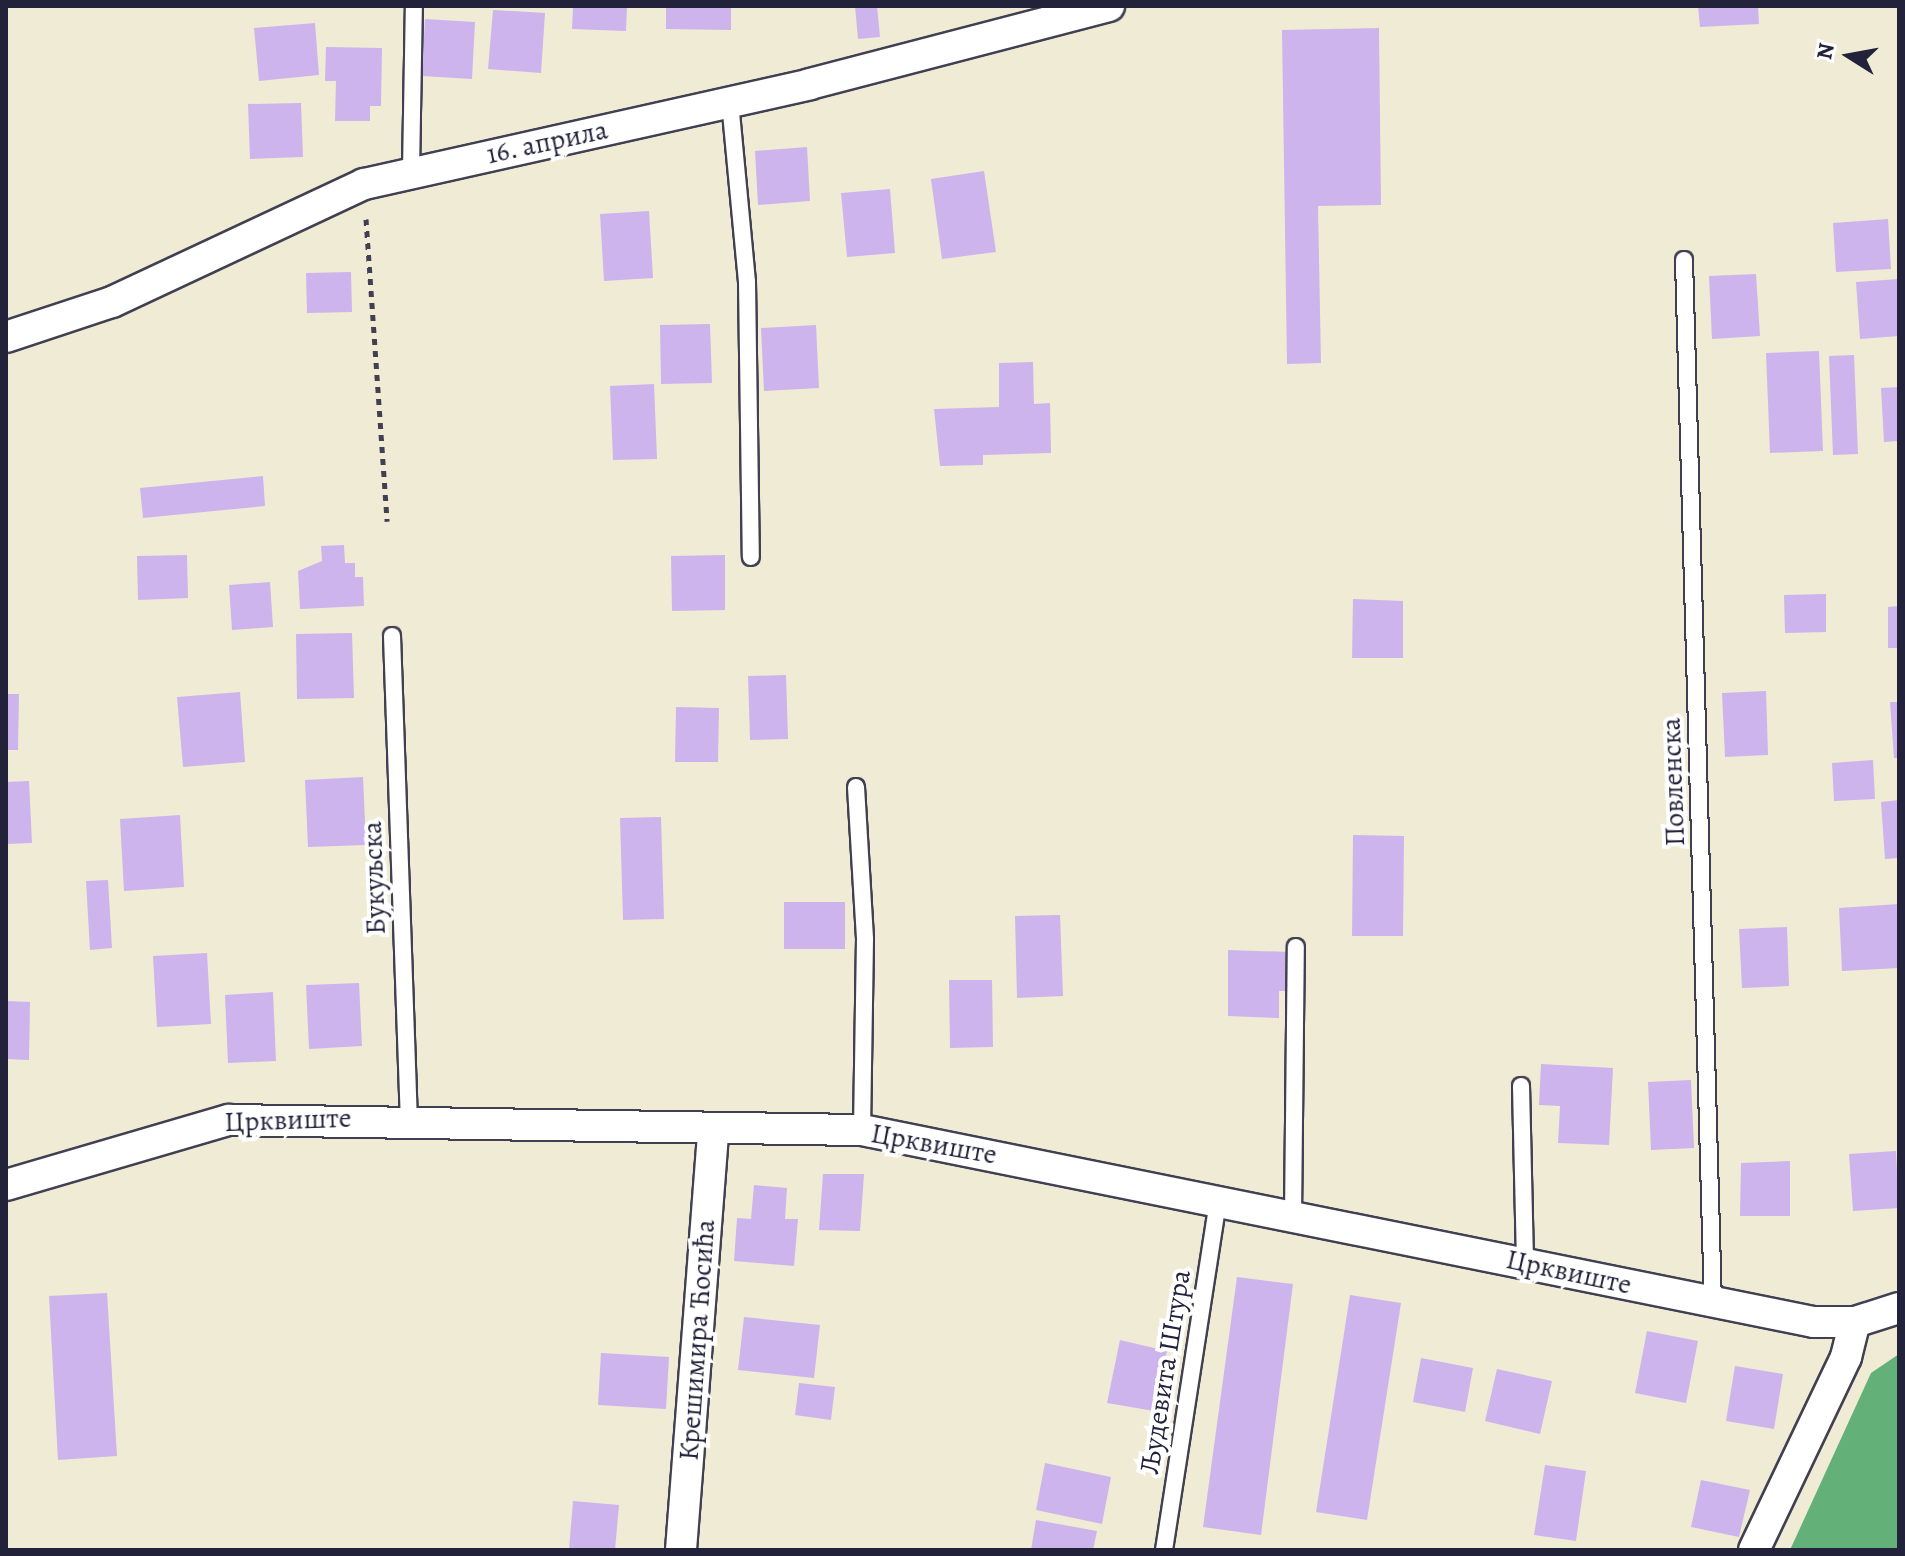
<!DOCTYPE html>
<meta charset="utf-8">
<style>
body{margin:0}
#map{position:relative;width:1905px;height:1556px;overflow:hidden;background:#f0ebd5;font-family:Alegreya,serif}
div>[style]{position:absolute}
[style*='--x']{left:calc(var(--x)*1px);top:calc(var(--y)*1px);width:calc(var(--w)*1px);rotate:calc(var(--a)*1deg)}
.forest>*{inset:0;background:#63b079}
.building>*{inset:0;background:#ceb4ed}
.path>*{height:5px;margin-top:-2.5px;transform-origin:0;background:repeating-linear-gradient(90deg,#414052 0 6px,transparent 0 12px)}
.roads{filter:drop-shadow(2px 0 #414052) drop-shadow(-2px 0 #414052) drop-shadow(0 2px #414052) drop-shadow(0 -2px #414052)}
.lane>*{height:16px;margin:-8px;padding:0 8px;transform-origin:8px;border-radius:8px;background:#fff}
.street>*{height:30px;margin:-15px;padding:0 15px;transform-origin:15px;border-radius:15px;background:#fff}
span{translate:-50% -50%;white-space:nowrap;text-align:center;line-height:1.15;-webkit-text-stroke:8px #fff;paint-order:stroke}
.street-label{font-size:28px;color:#22223b}
.frame{position:absolute;inset:0;border:8px solid #22223b;pointer-events:none}
.north{position:absolute;left:1809px;top:16px;width:80px;height:80px;-webkit-text-stroke:6px #fff;paint-order:stroke;rotate:281deg;font-size:22px;font-weight:700;line-height:32px;text-align:center;color:#22223b}
.north::after{content:'';display:block;margin:auto;width:28px;height:36px;background:#22223b;clip-path:polygon(50% 0,100% 100%,50% 72%,0 100%)}
</style>
<div id="map">
<div class="forest">
<div style="clip-path:polygon(1899px 1354px,1899px 1550px,1790px 1550px,1871px 1373px)"></div>
</div>
<div class="building">
<div style="clip-path:polygon(573px 6px,627px 6px,626px 31px,572px 29px)"></div>
<div style="clip-path:polygon(666px 6px,731px 6px,731px 30px,666px 29px)"></div>
<div style="clip-path:polygon(855px 6px,877px 6px,880px 37px,858px 39px)"></div>
<div style="clip-path:polygon(1698px 6px,1758px 6px,1759px 24px,1700px 27px)"></div>
<div style="clip-path:polygon(493px 10px,545px 13px,541px 73px,488px 69px)"></div>
<div style="clip-path:polygon(425px 19px,475px 22px,472px 79px,422px 76px)"></div>
<div style="clip-path:polygon(315px 23px,319px 75px,259px 81px,254px 28px)"></div>
<div style="clip-path:polygon(1379px 28px,1381px 205px,1318px 206px,1321px 363px,1287px 364px,1282px 30px)"></div>
<div style="clip-path:polygon(326px 47px,382px 48px,381px 106px,370px 106px,370px 121px,335px 121px,336px 81px,325px 81px)"></div>
<div style="clip-path:polygon(301px 103px,303px 157px,250px 159px,248px 104px)"></div>
<div style="clip-path:polygon(807px 147px,810px 201px,758px 205px,755px 151px)"></div>
<div style="clip-path:polygon(984px 171px,996px 252px,942px 259px,931px 179px)"></div>
<div style="clip-path:polygon(890px 189px,895px 253px,847px 257px,841px 193px)"></div>
<div style="clip-path:polygon(649px 211px,653px 278px,604px 281px,600px 214px)"></div>
<div style="clip-path:polygon(1888px 219px,1891px 269px,1836px 272px,1833px 223px)"></div>
<div style="clip-path:polygon(351px 272px,352px 312px,307px 313px,306px 273px)"></div>
<div style="clip-path:polygon(1756px 274px,1760px 336px,1712px 339px,1709px 276px)"></div>
<div style="clip-path:polygon(1899px 279px,1899px 336px,1860px 339px,1856px 282px)"></div>
<div style="clip-path:polygon(710px 324px,712px 383px,661px 384px,660px 325px)"></div>
<div style="clip-path:polygon(816px 325px,819px 388px,764px 391px,761px 328px)"></div>
<div style="clip-path:polygon(1819px 351px,1823px 451px,1770px 453px,1766px 353px)"></div>
<div style="clip-path:polygon(1854px 355px,1858px 454px,1833px 455px,1829px 356px)"></div>
<div style="clip-path:polygon(1033px 362px,1034px 404px,1050px 403px,1051px 453px,983px 455px,983px 465px,940px 466px,934px 409px,999px 407px,999px 363px)"></div>
<div style="clip-path:polygon(654px 384px,657px 459px,613px 460px,610px 386px)"></div>
<div style="clip-path:polygon(1899px 387px,1899px 441px,1884px 442px,1881px 388px)"></div>
<div style="clip-path:polygon(263px 476px,265px 506px,143px 518px,140px 488px)"></div>
<div style="clip-path:polygon(344px 545px,345px 563px,355px 563px,355px 577px,363px 577px,364px 606px,300px 609px,298px 571px,322px 561px,321px 546px)"></div>
<div style="clip-path:polygon(187px 555px,188px 598px,138px 600px,137px 556px)"></div>
<div style="clip-path:polygon(725px 555px,725px 610px,672px 611px,671px 556px)"></div>
<div style="clip-path:polygon(270px 582px,273px 627px,232px 630px,229px 585px)"></div>
<div style="clip-path:polygon(1826px 594px,1826px 632px,1785px 633px,1784px 595px)"></div>
<div style="clip-path:polygon(1353px 599px,1403px 601px,1403px 658px,1352px 658px)"></div>
<div style="clip-path:polygon(1899px 606px,1899px 648px,1888px 648px,1888px 607px)"></div>
<div style="clip-path:polygon(352px 633px,354px 698px,297px 699px,296px 634px)"></div>
<div style="clip-path:polygon(786px 675px,788px 739px,750px 740px,748px 676px)"></div>
<div style="clip-path:polygon(1766px 691px,1768px 755px,1725px 757px,1722px 693px)"></div>
<div style="clip-path:polygon(240px 692px,245px 762px,183px 767px,177px 697px)"></div>
<div style="clip-path:polygon(6px 694px,19px 694px,18px 750px,6px 750px)"></div>
<div style="clip-path:polygon(1890px 702px,1899px 702px,1899px 758px,1894px 758px)"></div>
<div style="clip-path:polygon(676px 707px,719px 708px,718px 762px,675px 762px)"></div>
<div style="clip-path:polygon(1873px 760px,1875px 799px,1834px 801px,1832px 763px)"></div>
<div style="clip-path:polygon(363px 777px,366px 845px,308px 847px,305px 780px)"></div>
<div style="clip-path:polygon(29px 781px,32px 843px,6px 844px,6px 782px)"></div>
<div style="clip-path:polygon(1899px 800px,1899px 858px,1885px 859px,1881px 802px)"></div>
<div style="clip-path:polygon(180px 815px,184px 887px,124px 891px,120px 819px)"></div>
<div style="clip-path:polygon(661px 817px,664px 919px,623px 920px,620px 818px)"></div>
<div style="clip-path:polygon(1353px 835px,1404px 836px,1403px 936px,1352px 936px)"></div>
<div style="clip-path:polygon(108px 880px,112px 948px,90px 950px,86px 881px)"></div>
<div style="clip-path:polygon(784px 902px,845px 902px,845px 949px,784px 949px)"></div>
<div style="clip-path:polygon(1899px 904px,1899px 968px,1842px 971px,1839px 908px)"></div>
<div style="clip-path:polygon(1060px 915px,1063px 996px,1017px 998px,1015px 916px)"></div>
<div style="clip-path:polygon(1787px 927px,1789px 986px,1742px 988px,1739px 929px)"></div>
<div style="clip-path:polygon(1228px 950px,1290px 952px,1289px 991px,1279px 991px,1279px 1018px,1228px 1016px)"></div>
<div style="clip-path:polygon(207px 953px,211px 1024px,157px 1027px,153px 956px)"></div>
<div style="clip-path:polygon(949px 980px,992px 980px,993px 1047px,950px 1048px)"></div>
<div style="clip-path:polygon(359px 983px,362px 1046px,309px 1049px,306px 985px)"></div>
<div style="clip-path:polygon(273px 992px,276px 1061px,228px 1063px,225px 995px)"></div>
<div style="clip-path:polygon(6px 1001px,30px 1002px,29px 1060px,6px 1059px)"></div>
<div style="clip-path:polygon(1541px 1064px,1613px 1068px,1609px 1145px,1558px 1143px,1560px 1106px,1539px 1105px)"></div>
<div style="clip-path:polygon(1691px 1080px,1694px 1148px,1651px 1150px,1648px 1082px)"></div>
<div style="clip-path:polygon(1896px 1151px,1899px 1208px,1853px 1211px,1849px 1154px)"></div>
<div style="clip-path:polygon(1790px 1161px,1790px 1216px,1740px 1216px,1741px 1163px)"></div>
<div style="clip-path:polygon(823px 1174px,864px 1174px,860px 1231px,819px 1230px)"></div>
<div style="clip-path:polygon(754px 1185px,787px 1188px,785px 1219px,798px 1219px,794px 1266px,734px 1261px,737px 1218px,751px 1219px)"></div>
<div style="clip-path:polygon(1237px 1277px,1293px 1284px,1261px 1535px,1203px 1527px)"></div>
<div style="clip-path:polygon(107px 1293px,117px 1456px,58px 1460px,49px 1296px)"></div>
<div style="clip-path:polygon(1350px 1295px,1401px 1303px,1367px 1520px,1316px 1512px)"></div>
<div style="clip-path:polygon(744px 1317px,820px 1325px,814px 1378px,738px 1370px)"></div>
<div style="clip-path:polygon(1647px 1331px,1698px 1341px,1686px 1403px,1635px 1393px)"></div>
<div style="clip-path:polygon(1120px 1340px,1167px 1351px,1154px 1411px,1107px 1403px)"></div>
<div style="clip-path:polygon(601px 1353px,669px 1357px,666px 1409px,598px 1405px)"></div>
<div style="clip-path:polygon(1421px 1358px,1473px 1368px,1465px 1412px,1413px 1402px)"></div>
<div style="clip-path:polygon(1735px 1366px,1783px 1374px,1774px 1429px,1726px 1421px)"></div>
<div style="clip-path:polygon(1497px 1369px,1552px 1381px,1540px 1434px,1485px 1421px)"></div>
<div style="clip-path:polygon(799px 1383px,835px 1387px,831px 1420px,795px 1415px)"></div>
<div style="clip-path:polygon(1045px 1463px,1111px 1477px,1102px 1524px,1036px 1510px)"></div>
<div style="clip-path:polygon(1545px 1465px,1586px 1471px,1576px 1541px,1534px 1535px)"></div>
<div style="clip-path:polygon(1701px 1480px,1750px 1490px,1739px 1537px,1691px 1527px)"></div>
<div style="clip-path:polygon(573px 1501px,619px 1505px,615px 1550px,569px 1550px)"></div>
<div style="clip-path:polygon(1036px 1520px,1097px 1531px,1093px 1550px,1031px 1550px)"></div>
</div>
<div class="path">
<div style="--x:366;--y:219;--w:303;--a:86"></div>
</div>
<div class="roads">
<div class="lane">
<div style="--x:730;--y:102;--w:181;--a:84.6"></div>
<div style="--x:747;--y:282;--w:275;--a:89.2"></div>
<div style="--x:411;--y:171;--w:165;--a:-89"></div>
<div style="--x:1684;--y:260;--w:1042;--a:88.41"></div>
<div style="--x:392;--y:636;--w:482;--a:88"></div>
<div style="--x:856;--y:787;--w:152;--a:86.6"></div>
<div style="--x:865;--y:939;--w:191;--a:90.9"></div>
<div style="--x:1521;--y:1086;--w:177;--a:88.7"></div>
<div style="--x:1293;--y:1216;--w:269;--a:-89.4"></div>
<div style="--x:1164;--y:1550;--w:351;--a:-81.2"></div>
</div>
<div class="street">
<div style="--x:6;--y:337;--w:112;--a:-18.3"></div>
<div style="--x:112;--y:302;--w:278;--a:-25.1"></div>
<div style="--x:364;--y:184;--w:457;--a:-12.6"></div>
<div style="--x:810;--y:84;--w:309;--a:-14.6"></div>
<div style="--x:6;--y:1185;--w:232;--a:-16.3"></div>
<div style="--x:229;--y:1120;--w:633;--a:0.91"></div>
<div style="--x:862;--y:1130;--w:970;--a:11.41"></div>
<div style="--x:1813;--y:1322;--w:42;--a:0"></div>
<div style="--x:1855;--y:1322;--w:46;--a:-17.7"></div>
<div style="--x:681;--y:1550;--w:420;--a:-85.6"></div>
<div style="--x:1754;--y:1550;--w:214;--a:-64.5"></div>
<div style="--x:1846;--y:1357;--w:36;--a:-76"></div>
</div>
</div>
<div class="street-label">
<span style="left:547px;top:142px;rotate:-12deg">16. априла</span>
<span style="left:1673px;top:782px;rotate:-92deg">Повленска</span>
<span style="left:374px;top:878px;rotate:-92deg">Букуљска</span>
<span style="left:288px;top:1120px;rotate:-2deg">Црквиште</span>
<span style="left:934px;top:1144px;rotate:10deg">Црквиште</span>
<span style="left:1569px;top:1272px;rotate:12deg">Црквиште</span>
<span style="left:697px;top:1340px;rotate:-86deg">Крешимира Ћосића</span>
<span style="left:1165px;top:1372px;rotate:-81deg">Људевита Штура</span>
</div>
<div class="frame"></div>
<div class="north">N</div>
</div>
